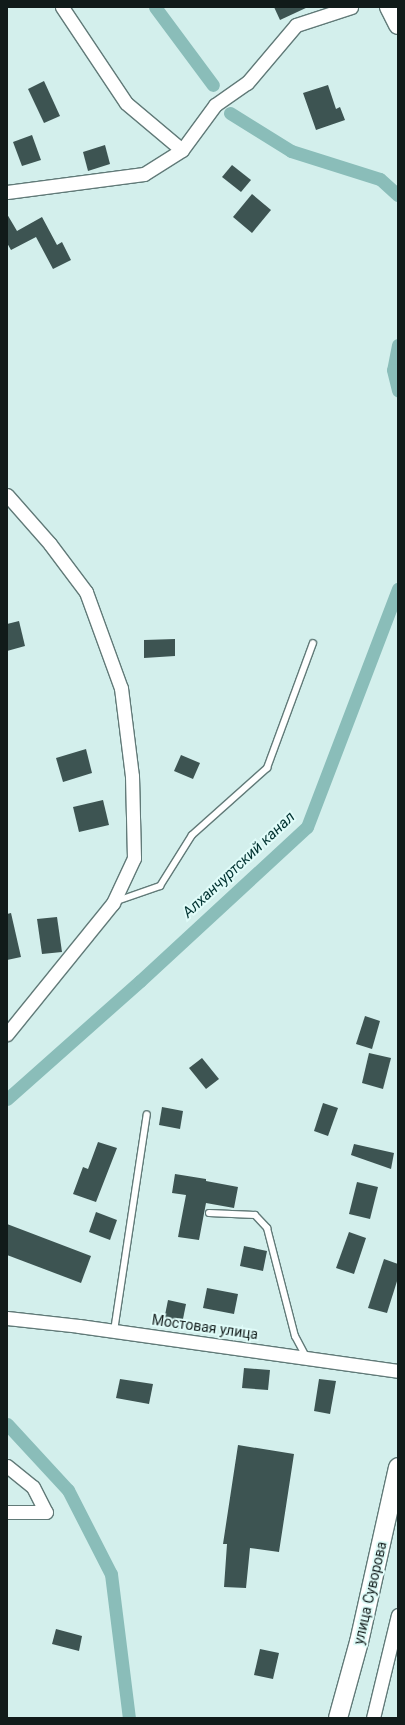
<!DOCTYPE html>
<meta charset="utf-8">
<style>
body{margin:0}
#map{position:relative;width:405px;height:1725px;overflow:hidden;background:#d3efec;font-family:Roboto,sans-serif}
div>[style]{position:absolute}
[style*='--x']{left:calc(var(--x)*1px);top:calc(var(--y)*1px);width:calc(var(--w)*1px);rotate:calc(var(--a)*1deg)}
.canal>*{height:13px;margin:-6.5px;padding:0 6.5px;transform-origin:6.5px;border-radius:6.5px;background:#8abdb9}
.building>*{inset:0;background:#3d5452}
.roads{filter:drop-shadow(1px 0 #617a78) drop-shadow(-1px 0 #617a78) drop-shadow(0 1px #617a78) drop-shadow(0 -1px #617a78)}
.service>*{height:6px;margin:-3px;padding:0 3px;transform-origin:3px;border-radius:3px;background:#fff}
.minor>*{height:13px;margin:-6.5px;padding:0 6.5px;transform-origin:6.5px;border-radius:6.5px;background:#fff}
.secondary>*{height:18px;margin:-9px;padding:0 9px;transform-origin:9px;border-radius:9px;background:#fff}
span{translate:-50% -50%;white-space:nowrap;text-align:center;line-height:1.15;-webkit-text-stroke:4px #e0fcf9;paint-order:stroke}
.street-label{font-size:14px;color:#111b1a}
.water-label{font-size:15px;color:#003230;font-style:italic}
.frame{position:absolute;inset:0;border:8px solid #111b1a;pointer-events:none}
</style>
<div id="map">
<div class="canal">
<div style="--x:155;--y:7;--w:97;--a:53.4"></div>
<div style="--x:230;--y:113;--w:72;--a:31.9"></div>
<div style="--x:291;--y:151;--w:93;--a:17.5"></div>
<div style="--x:380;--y:179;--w:24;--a:42"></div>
<div style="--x:398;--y:345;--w:25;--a:101"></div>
<div style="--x:393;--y:370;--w:21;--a:76"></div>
<div style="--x:7;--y:1099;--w:178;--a:-41.6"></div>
<div style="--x:140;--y:981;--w:227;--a:-42.7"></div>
<div style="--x:307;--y:827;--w:255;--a:-69.1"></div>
<div style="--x:7;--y:1424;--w:90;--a:47.3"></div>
<div style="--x:68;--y:1490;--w:94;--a:62.9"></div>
<div style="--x:111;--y:1574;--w:145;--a:82.9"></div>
</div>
<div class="building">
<div style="clip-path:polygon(274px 7px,308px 7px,280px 20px)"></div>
<div style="clip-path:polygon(44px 81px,60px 116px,44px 123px,28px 89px)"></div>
<div style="clip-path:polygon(328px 85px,336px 109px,340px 107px,345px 120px,316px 130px,303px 93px)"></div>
<div style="clip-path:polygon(32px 135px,41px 160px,22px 166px,13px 142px)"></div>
<div style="clip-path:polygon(105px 145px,110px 164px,88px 171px,83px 152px)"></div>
<div style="clip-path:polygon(232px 165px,251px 180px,241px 192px,222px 177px)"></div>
<div style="clip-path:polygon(252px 194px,271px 210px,252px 233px,233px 217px)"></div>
<div style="clip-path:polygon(7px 214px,17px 231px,42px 217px,57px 245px,62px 242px,71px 260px,53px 269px,36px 237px,11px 250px,7px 243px)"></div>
<div style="clip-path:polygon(19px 621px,25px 646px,7px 651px,7px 624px)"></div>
<div style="clip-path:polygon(175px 639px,175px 656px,144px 658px,144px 640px)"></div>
<div style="clip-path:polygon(86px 749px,92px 773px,63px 782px,56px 758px)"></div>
<div style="clip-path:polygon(181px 755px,200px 763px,193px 779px,174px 771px)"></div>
<div style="clip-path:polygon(103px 800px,109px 825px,79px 832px,73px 807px)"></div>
<div style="clip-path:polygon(11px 913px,21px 957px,7px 960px,7px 914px)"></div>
<div style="clip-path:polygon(57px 917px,62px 952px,42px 954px,37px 919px)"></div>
<div style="clip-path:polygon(365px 1016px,380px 1021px,372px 1049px,356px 1044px)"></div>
<div style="clip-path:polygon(369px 1053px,391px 1058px,383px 1089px,362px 1083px)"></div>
<div style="clip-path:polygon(202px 1058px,219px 1079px,206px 1089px,189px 1068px)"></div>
<div style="clip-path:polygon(323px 1103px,338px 1108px,328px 1136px,314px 1131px)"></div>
<div style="clip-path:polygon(162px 1107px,183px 1111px,180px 1129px,159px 1125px)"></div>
<div style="clip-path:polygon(98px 1142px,117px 1148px,96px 1202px,73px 1194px,83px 1167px,88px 1169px)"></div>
<div style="clip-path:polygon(354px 1144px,394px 1153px,391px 1169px,351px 1155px)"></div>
<div style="clip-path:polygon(175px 1174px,206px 1179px,206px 1181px,238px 1187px,234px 1208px,206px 1203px,199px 1240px,178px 1237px,186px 1195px,172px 1193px)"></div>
<div style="clip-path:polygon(357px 1182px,378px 1187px,370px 1219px,349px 1214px)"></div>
<div style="clip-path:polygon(96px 1212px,117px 1220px,110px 1240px,89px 1232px)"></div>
<div style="clip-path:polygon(7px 1224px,91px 1256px,81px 1283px,7px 1255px)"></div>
<div style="clip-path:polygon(349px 1232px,366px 1238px,354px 1274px,336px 1268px)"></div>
<div style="clip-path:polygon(244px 1246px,267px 1251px,263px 1271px,240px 1266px)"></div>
<div style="clip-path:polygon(384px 1259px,398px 1264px,398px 1278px,387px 1313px,368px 1308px)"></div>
<div style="clip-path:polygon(207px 1288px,238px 1294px,234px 1314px,203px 1308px)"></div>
<div style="clip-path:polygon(168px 1300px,186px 1304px,181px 1329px,163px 1325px)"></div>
<div style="clip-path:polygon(244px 1368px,270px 1370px,268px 1390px,242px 1388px)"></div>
<div style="clip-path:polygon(120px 1379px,153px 1384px,149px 1404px,116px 1398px)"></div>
<div style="clip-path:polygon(319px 1379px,336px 1381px,330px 1414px,314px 1411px)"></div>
<div style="clip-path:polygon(238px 1445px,294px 1454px,279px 1552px,250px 1548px,246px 1588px,224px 1587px,227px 1544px,223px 1544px)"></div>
<div style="clip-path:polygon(56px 1629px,82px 1636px,79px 1651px,52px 1644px)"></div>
<div style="clip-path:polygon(260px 1649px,279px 1653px,273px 1679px,254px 1675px)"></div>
</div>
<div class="roads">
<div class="service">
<div style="--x:114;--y:902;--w:49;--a:-19.2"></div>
<div style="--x:160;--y:886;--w:60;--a:-57.9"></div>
<div style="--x:192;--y:835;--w:101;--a:-41.8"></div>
<div style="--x:267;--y:768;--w:133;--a:-69.8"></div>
<div style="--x:209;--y:1213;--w:46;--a:2.5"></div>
<div style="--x:255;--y:1215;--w:18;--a:47"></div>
<div style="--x:267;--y:1228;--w:112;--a:75.5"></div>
<div style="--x:295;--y:1336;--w:24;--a:62"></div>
<div style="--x:114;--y:1331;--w:219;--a:-81.4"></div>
</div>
<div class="minor">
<div style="--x:62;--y:7;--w:115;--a:56.3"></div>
<div style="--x:126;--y:103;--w:73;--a:40"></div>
<div style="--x:7;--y:192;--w:138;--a:-7.5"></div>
<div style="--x:144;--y:174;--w:45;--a:-32.3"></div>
<div style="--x:182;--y:150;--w:56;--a:-53.7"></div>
<div style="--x:215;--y:105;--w:39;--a:-35"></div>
<div style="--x:247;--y:83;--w:76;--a:-49.8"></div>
<div style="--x:296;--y:25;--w:58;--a:-18.1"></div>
<div style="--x:7;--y:495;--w:65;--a:48.7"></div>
<div style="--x:50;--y:544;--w:60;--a:53.1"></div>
<div style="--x:86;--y:592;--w:102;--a:70"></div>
<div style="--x:121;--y:688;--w:89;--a:82.9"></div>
<div style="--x:132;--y:776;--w:82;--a:88.6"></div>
<div style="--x:134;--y:858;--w:50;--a:115"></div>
<div style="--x:113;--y:903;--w:169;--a:129"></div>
<div style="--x:7;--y:1318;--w:72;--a:6.3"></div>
<div style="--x:79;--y:1326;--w:322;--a:8"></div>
<div style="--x:7;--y:1466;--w:33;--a:39"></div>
<div style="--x:33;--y:1487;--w:28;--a:63"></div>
<div style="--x:46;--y:1512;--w:39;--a:180"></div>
<div style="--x:373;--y:1718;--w:106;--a:-76.4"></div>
</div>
<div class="secondary">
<div style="--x:389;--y:7;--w:20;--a:63"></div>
<div style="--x:338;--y:1718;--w:79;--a:-74.6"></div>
<div style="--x:359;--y:1642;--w:179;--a:-77.4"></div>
</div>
</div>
<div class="street-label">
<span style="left:205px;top:1327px;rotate:8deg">Мостовая улица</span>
<span style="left:370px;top:1593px;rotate:-77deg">улица Суворова</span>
</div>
<div class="water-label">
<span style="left:239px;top:865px;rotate:-43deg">Алханчуртский канал</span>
</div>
<div class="frame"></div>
</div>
